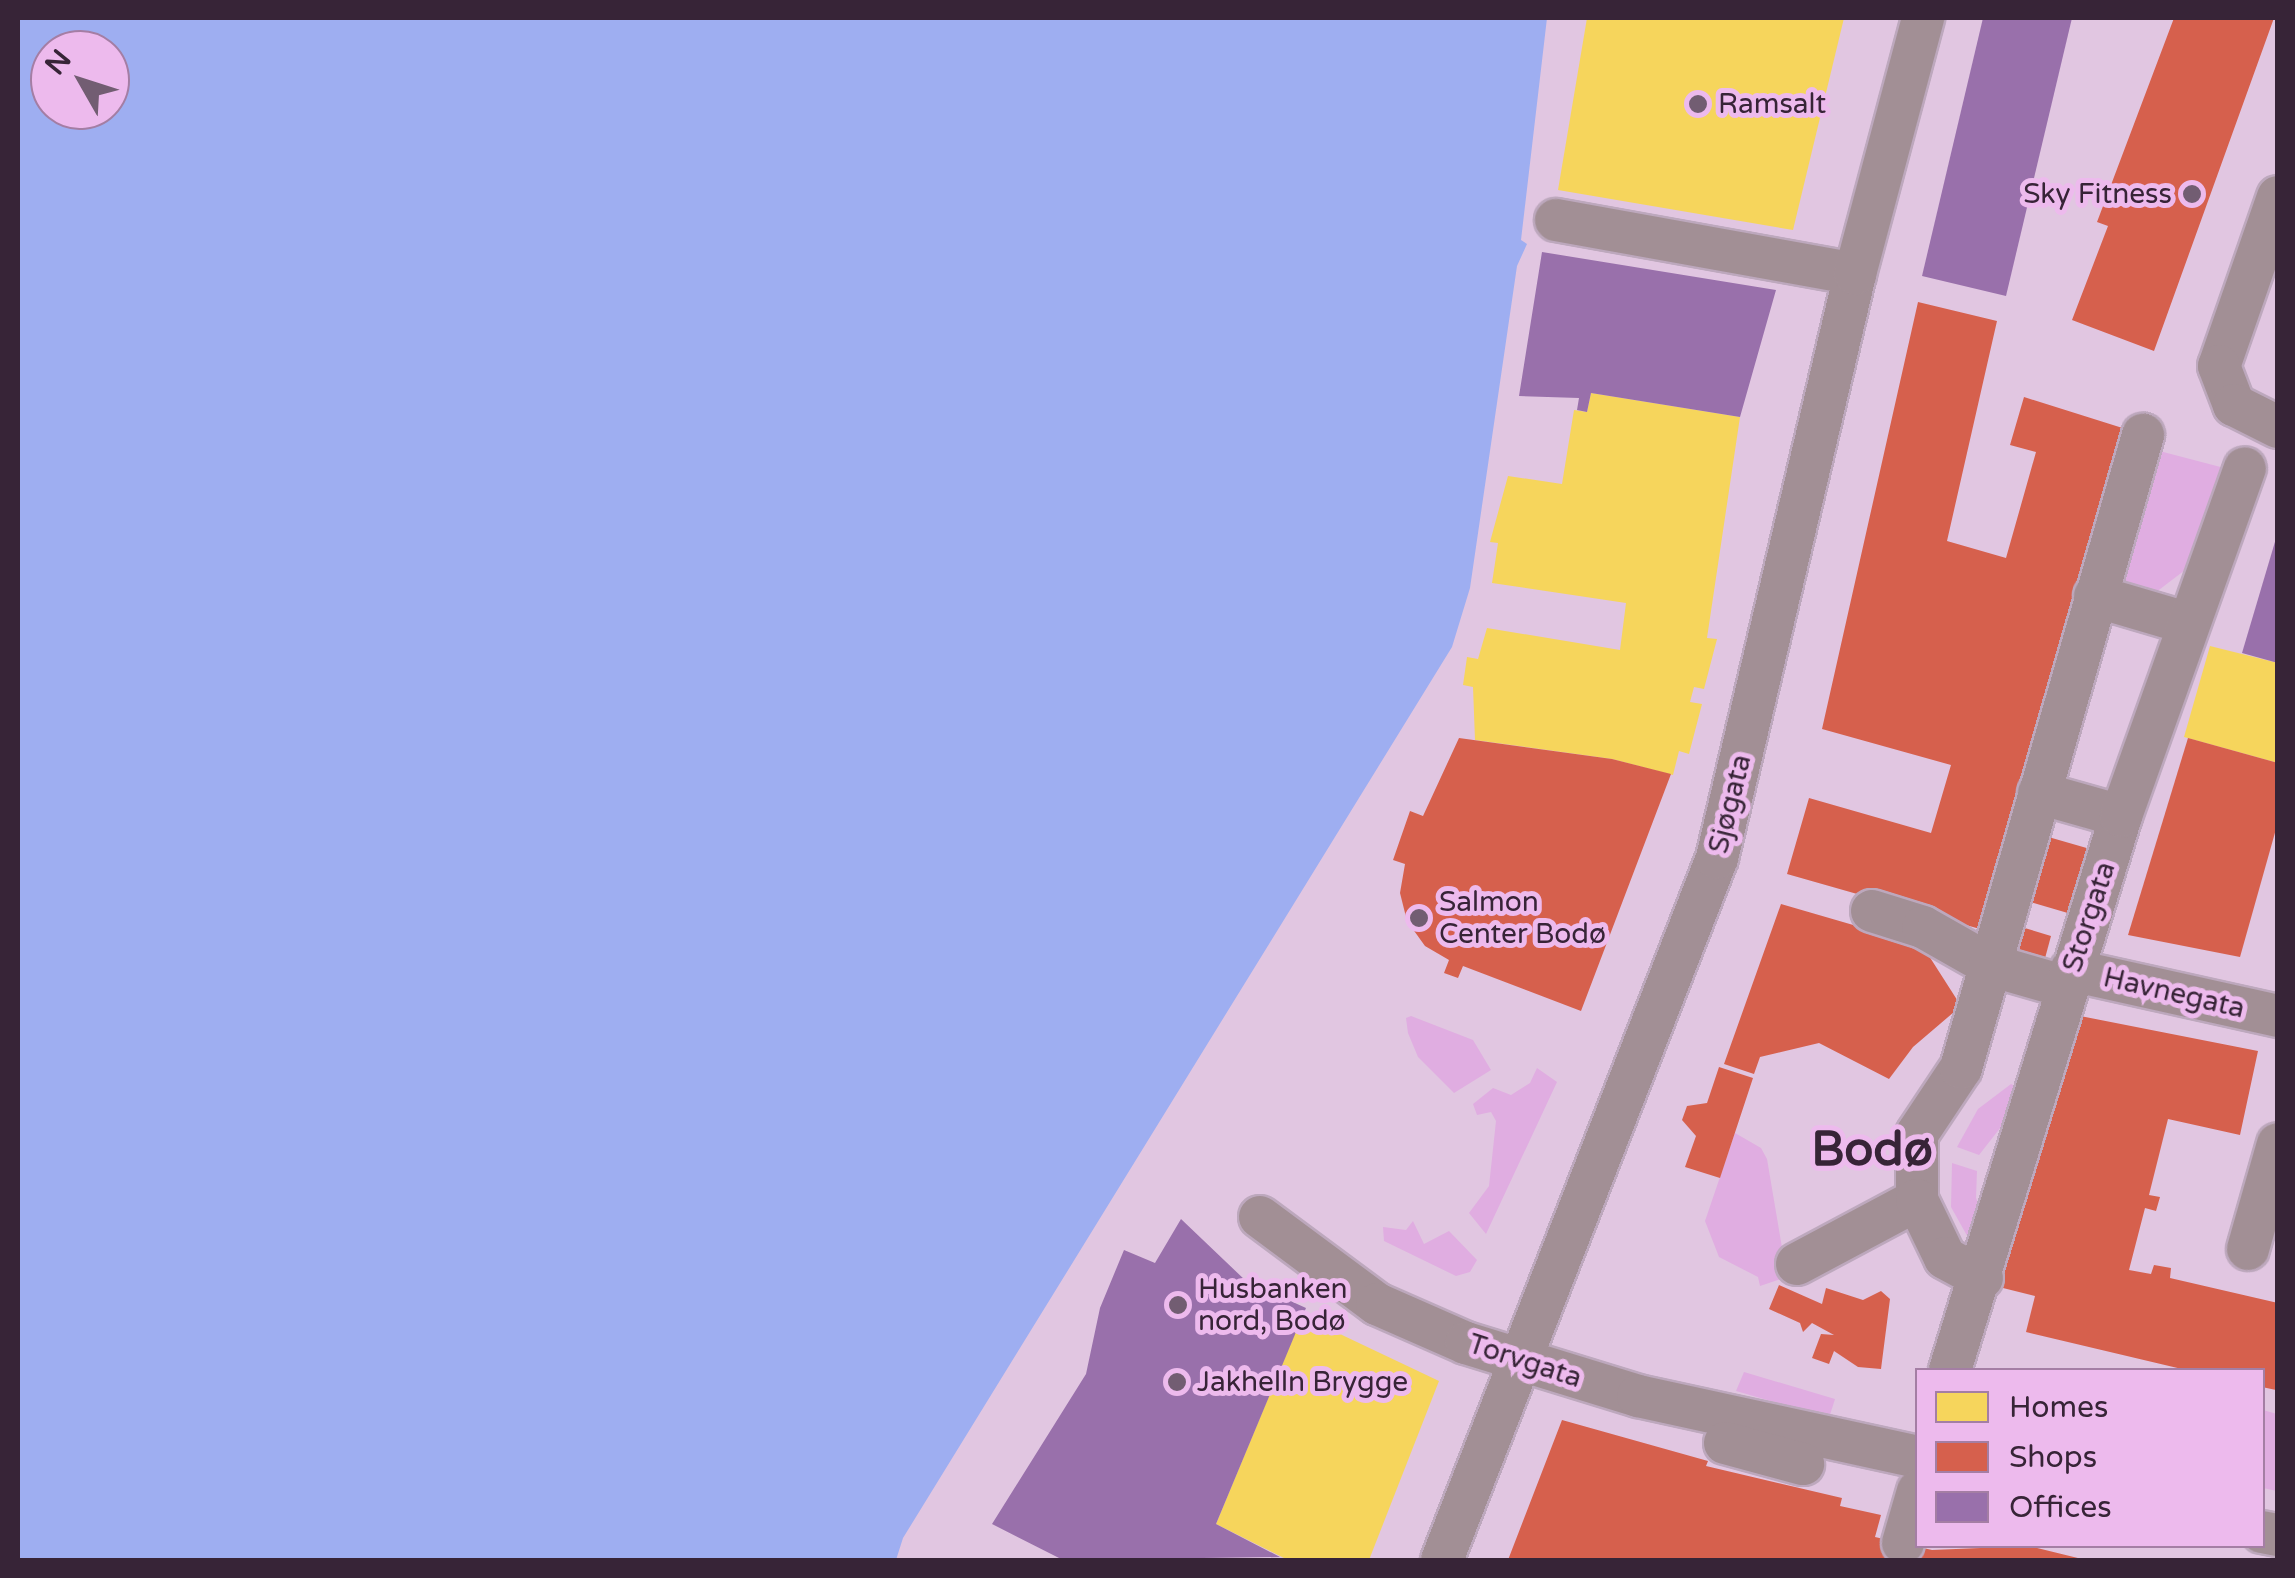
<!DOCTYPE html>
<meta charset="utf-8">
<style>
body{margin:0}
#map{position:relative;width:2295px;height:1578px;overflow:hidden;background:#e1c6e1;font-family:"Varela Round",sans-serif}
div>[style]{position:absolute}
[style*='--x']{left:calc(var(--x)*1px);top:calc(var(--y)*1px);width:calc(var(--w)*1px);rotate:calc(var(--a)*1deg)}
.green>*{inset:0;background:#e0ade1}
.water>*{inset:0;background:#9eaef1}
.homes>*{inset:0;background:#f6d55c}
.shops>*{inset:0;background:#d6604d}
.offices>*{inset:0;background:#9970ab}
.roads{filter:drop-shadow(2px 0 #bda8bd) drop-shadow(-2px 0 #bda8bd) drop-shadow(0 2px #bda8bd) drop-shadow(0 -2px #bda8bd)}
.minor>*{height:42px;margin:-21px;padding:0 21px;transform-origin:21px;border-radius:21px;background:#a28f95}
.dots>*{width:28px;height:28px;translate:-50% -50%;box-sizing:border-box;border:5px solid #edbaed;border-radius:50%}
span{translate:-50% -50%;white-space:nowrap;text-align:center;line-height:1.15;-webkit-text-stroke:10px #edbaed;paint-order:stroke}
.poi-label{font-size:28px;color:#372437}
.left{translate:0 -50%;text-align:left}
.right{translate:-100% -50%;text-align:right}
.street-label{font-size:28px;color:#372437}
.town-label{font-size:48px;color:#372437;font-weight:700}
.frame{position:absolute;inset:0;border:20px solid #372437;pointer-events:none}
.legend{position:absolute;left:1915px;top:1368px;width:350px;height:180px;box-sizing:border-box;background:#edbaed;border:2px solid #a47ea4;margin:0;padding:12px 18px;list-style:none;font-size:30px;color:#372437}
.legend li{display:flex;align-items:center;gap:20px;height:50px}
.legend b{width:50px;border:2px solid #a47ea4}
.north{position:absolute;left:30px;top:30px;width:100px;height:100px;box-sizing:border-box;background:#edbaed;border:2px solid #a47ea4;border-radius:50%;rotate:309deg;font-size:28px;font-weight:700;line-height:40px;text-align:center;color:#372437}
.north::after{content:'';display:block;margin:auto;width:35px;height:45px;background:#725d72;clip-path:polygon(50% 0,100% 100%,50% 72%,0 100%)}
</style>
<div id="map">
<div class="green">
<div style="clip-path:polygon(2148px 448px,2232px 470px,2206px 554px,2151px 596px,2109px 584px)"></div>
<div style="clip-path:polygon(1411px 1016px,1473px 1040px,1491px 1070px,1454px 1093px,1418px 1057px,1408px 1033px,1406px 1018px)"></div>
<div style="clip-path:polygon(1537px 1068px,1557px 1082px,1486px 1234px,1469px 1213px,1489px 1186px,1496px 1121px,1491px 1112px,1477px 1115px,1473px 1104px,1493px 1088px,1511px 1095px,1530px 1083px)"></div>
<div style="clip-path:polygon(2011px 1084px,2020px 1088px,2008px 1118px,1979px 1155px,1957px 1147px,1978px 1109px)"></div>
<div style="clip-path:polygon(1735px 1133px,1761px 1148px,1767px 1159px,1787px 1277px,1760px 1286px,1758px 1277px,1719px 1257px,1705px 1221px)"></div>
<div style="clip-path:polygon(1952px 1163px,1977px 1171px,1976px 1198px,1984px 1216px,1970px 1241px,1951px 1207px)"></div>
<div style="clip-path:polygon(1413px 1221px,1424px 1244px,1449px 1231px,1477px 1260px,1470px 1272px,1456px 1276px,1384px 1241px,1383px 1227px,1406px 1230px)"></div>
<div style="clip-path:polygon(1744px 1372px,1835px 1399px,1829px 1418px,1736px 1391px)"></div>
<div style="clip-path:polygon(2263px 1410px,2277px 1414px,2277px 1491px,2263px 1488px)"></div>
</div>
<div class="water">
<div style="clip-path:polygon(evenodd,18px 18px,1547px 18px,1521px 240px,1527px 244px,1517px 266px,1470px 588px,1452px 647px,903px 1538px,896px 1560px,18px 1560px,18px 18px,50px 50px,110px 50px,110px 110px,50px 110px,50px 50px)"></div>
</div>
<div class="homes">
<div style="clip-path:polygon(1587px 18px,1844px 18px,1793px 230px,1558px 190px)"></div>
<div style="clip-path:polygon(1591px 393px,1740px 417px,1707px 638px,1717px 639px,1704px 689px,1694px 687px,1690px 702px,1702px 704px,1689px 754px,1679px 751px,1673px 775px,1612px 759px,1475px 740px,1473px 687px,1463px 685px,1467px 657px,1478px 659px,1487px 628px,1620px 650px,1626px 603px,1492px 583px,1498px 543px,1490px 542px,1508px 476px,1562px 484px,1574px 410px,1587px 412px)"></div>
<div style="clip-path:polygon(2210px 646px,2278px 663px,2278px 763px,2184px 737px)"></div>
<div style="clip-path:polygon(1302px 1316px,1439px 1381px,1369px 1560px,1288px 1560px,1216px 1524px)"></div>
</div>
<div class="shops">
<div style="clip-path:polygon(2174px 18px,2274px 18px,2154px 351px,2072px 320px,2108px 226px,2097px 222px)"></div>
<div style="clip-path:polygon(1918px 302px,1997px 321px,1947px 541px,2006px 558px,2036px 452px,2010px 445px,2024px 397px,2132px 431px,1987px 931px,1787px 874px,1809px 798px,1931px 833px,1951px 765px,1822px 729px)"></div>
<div style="clip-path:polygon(1459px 738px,1612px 759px,1671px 774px,1581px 1011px,1463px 966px,1458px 978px,1444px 973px,1449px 960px,1425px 946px,1407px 921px,1400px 893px,1405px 864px,1393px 860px,1410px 811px,1423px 816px)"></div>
<div style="clip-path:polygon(2188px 738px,2278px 763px,2278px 822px,2240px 957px,2128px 935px)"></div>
<div style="clip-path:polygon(2038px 834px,2097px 851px,2078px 916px,2020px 899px)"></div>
<div style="clip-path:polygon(1781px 904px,1922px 945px,1961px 1006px,1913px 1047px,1889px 1079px,1819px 1043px,1760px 1057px,1754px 1074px,1724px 1064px)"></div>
<div style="clip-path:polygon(2018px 926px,2051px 936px,2044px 962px,2010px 953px)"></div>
<div style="clip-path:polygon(2065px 1013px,2258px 1051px,2240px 1135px,2168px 1119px,2149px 1195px,2160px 1197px,2156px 1211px,2145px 1208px,2129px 1270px,2151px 1274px,2154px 1265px,2171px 1268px,2170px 1278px,2278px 1303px,2276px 1390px,2262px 1387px,2262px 1370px,2186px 1370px,2026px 1332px,2035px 1296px,1995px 1286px)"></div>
<div style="clip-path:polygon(1719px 1067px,1753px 1078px,1720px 1178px,1685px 1167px,1696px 1136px,1682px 1120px,1687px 1106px,1707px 1103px)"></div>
<div style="clip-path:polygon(1779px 1285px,1822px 1304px,1826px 1288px,1863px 1300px,1881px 1291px,1890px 1299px,1881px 1369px,1858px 1367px,1834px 1351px,1829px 1364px,1812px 1358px,1821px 1334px,1834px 1335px,1812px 1323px,1803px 1332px,1800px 1323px,1769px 1309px)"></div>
<div style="clip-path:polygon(1562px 1420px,1708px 1461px,1706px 1466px,1842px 1498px,1840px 1506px,1881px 1515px,1875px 1537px,1932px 1550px,2029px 1546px,2086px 1560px,1508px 1560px)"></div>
</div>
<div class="offices">
<div style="clip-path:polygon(1983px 18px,2072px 18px,2006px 296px,1922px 276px)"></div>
<div style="clip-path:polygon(1542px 252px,1776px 290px,1740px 417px,1591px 393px,1587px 412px,1577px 410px,1579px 398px,1519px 396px)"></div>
<div style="clip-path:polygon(2277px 535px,2278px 535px,2278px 663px,2242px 653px)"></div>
<div style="clip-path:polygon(1181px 1219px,1246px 1281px,1306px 1308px,1216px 1524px,1280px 1557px,1063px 1560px,992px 1524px,1086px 1374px,1100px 1308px,1124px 1250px,1155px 1263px)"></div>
</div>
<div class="roads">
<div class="minor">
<div style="--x:2278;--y:197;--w:179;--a:109.2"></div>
<div style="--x:2219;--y:366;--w:42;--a:69"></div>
<div style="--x:2234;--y:405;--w:49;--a:26.6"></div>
<div style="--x:1556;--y:220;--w:304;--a:10.2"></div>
<div style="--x:2095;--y:596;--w:96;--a:16.4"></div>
<div style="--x:2039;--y:793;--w:85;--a:15.7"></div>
<div style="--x:1872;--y:911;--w:53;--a:17.4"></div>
<div style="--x:1923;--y:927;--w:77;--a:29.6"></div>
<div style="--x:1990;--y:965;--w:79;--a:16.1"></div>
<div style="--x:2071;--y:970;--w:212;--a:12.5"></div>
<div style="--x:1917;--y:1200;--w:66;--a:-90"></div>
<div style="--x:1917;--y:1134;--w:79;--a:-56.3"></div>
<div style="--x:1961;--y:1068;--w:659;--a:-73.96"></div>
<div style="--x:1260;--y:1217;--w:146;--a:36.6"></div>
<div style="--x:1377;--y:1304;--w:97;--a:23.7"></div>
<div style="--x:1466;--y:1343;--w:180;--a:17.1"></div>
<div style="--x:1638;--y:1396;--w:287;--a:12.3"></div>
<div style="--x:2248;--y:1249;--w:109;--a:-74.1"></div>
<div style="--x:1797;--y:1264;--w:136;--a:-28.1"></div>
<div style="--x:1917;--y:1200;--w:64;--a:64.2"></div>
<div style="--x:1945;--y:1258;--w:42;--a:28.4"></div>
<div style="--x:1950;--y:1370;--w:580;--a:-72.85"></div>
<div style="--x:2121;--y:816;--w:369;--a:-70.4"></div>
<div style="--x:1725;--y:1443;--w:81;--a:15.1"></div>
<div style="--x:2262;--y:1532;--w:16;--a:11"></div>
<div style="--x:1903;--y:1543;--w:54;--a:-73.9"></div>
<div style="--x:1442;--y:1560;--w:754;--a:-68.61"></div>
<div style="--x:1717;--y:858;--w:600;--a:-76.7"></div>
<div style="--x:1855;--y:274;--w:265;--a:-75.1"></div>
</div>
</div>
<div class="dots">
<div style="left:1698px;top:104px;background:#725d72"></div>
<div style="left:2192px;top:194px;background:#725d72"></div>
<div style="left:1419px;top:918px;background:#725d72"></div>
<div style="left:1178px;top:1305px;background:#725d72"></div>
<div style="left:1177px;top:1382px;background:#725d72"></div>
</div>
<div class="poi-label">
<span class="left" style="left:1718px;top:104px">Ramsalt</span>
<span class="right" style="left:2172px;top:194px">Sky Fitness</span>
<span class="left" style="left:1439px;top:918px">Salmon<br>Center Bodø</span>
<span class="left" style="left:1198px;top:1305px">Husbanken<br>nord, Bodø</span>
<span class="left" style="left:1197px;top:1382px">Jakhelln Brygge</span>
</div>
<div class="street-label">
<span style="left:1730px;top:804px;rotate:-76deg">Sjøgata</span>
<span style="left:2089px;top:917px;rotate:-72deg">Storgata</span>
<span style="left:2174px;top:993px;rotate:13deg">Havnegata</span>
<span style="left:1525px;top:1361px;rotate:18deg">Torvgata</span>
</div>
<div class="town-label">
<span style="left:1872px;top:1151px">Bodø</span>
</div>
<div class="frame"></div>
<ul class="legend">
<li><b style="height:28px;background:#f6d55c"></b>Homes</li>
<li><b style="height:28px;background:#d6604d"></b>Shops</li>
<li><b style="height:28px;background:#9970ab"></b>Offices</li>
</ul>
<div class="north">N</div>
</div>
